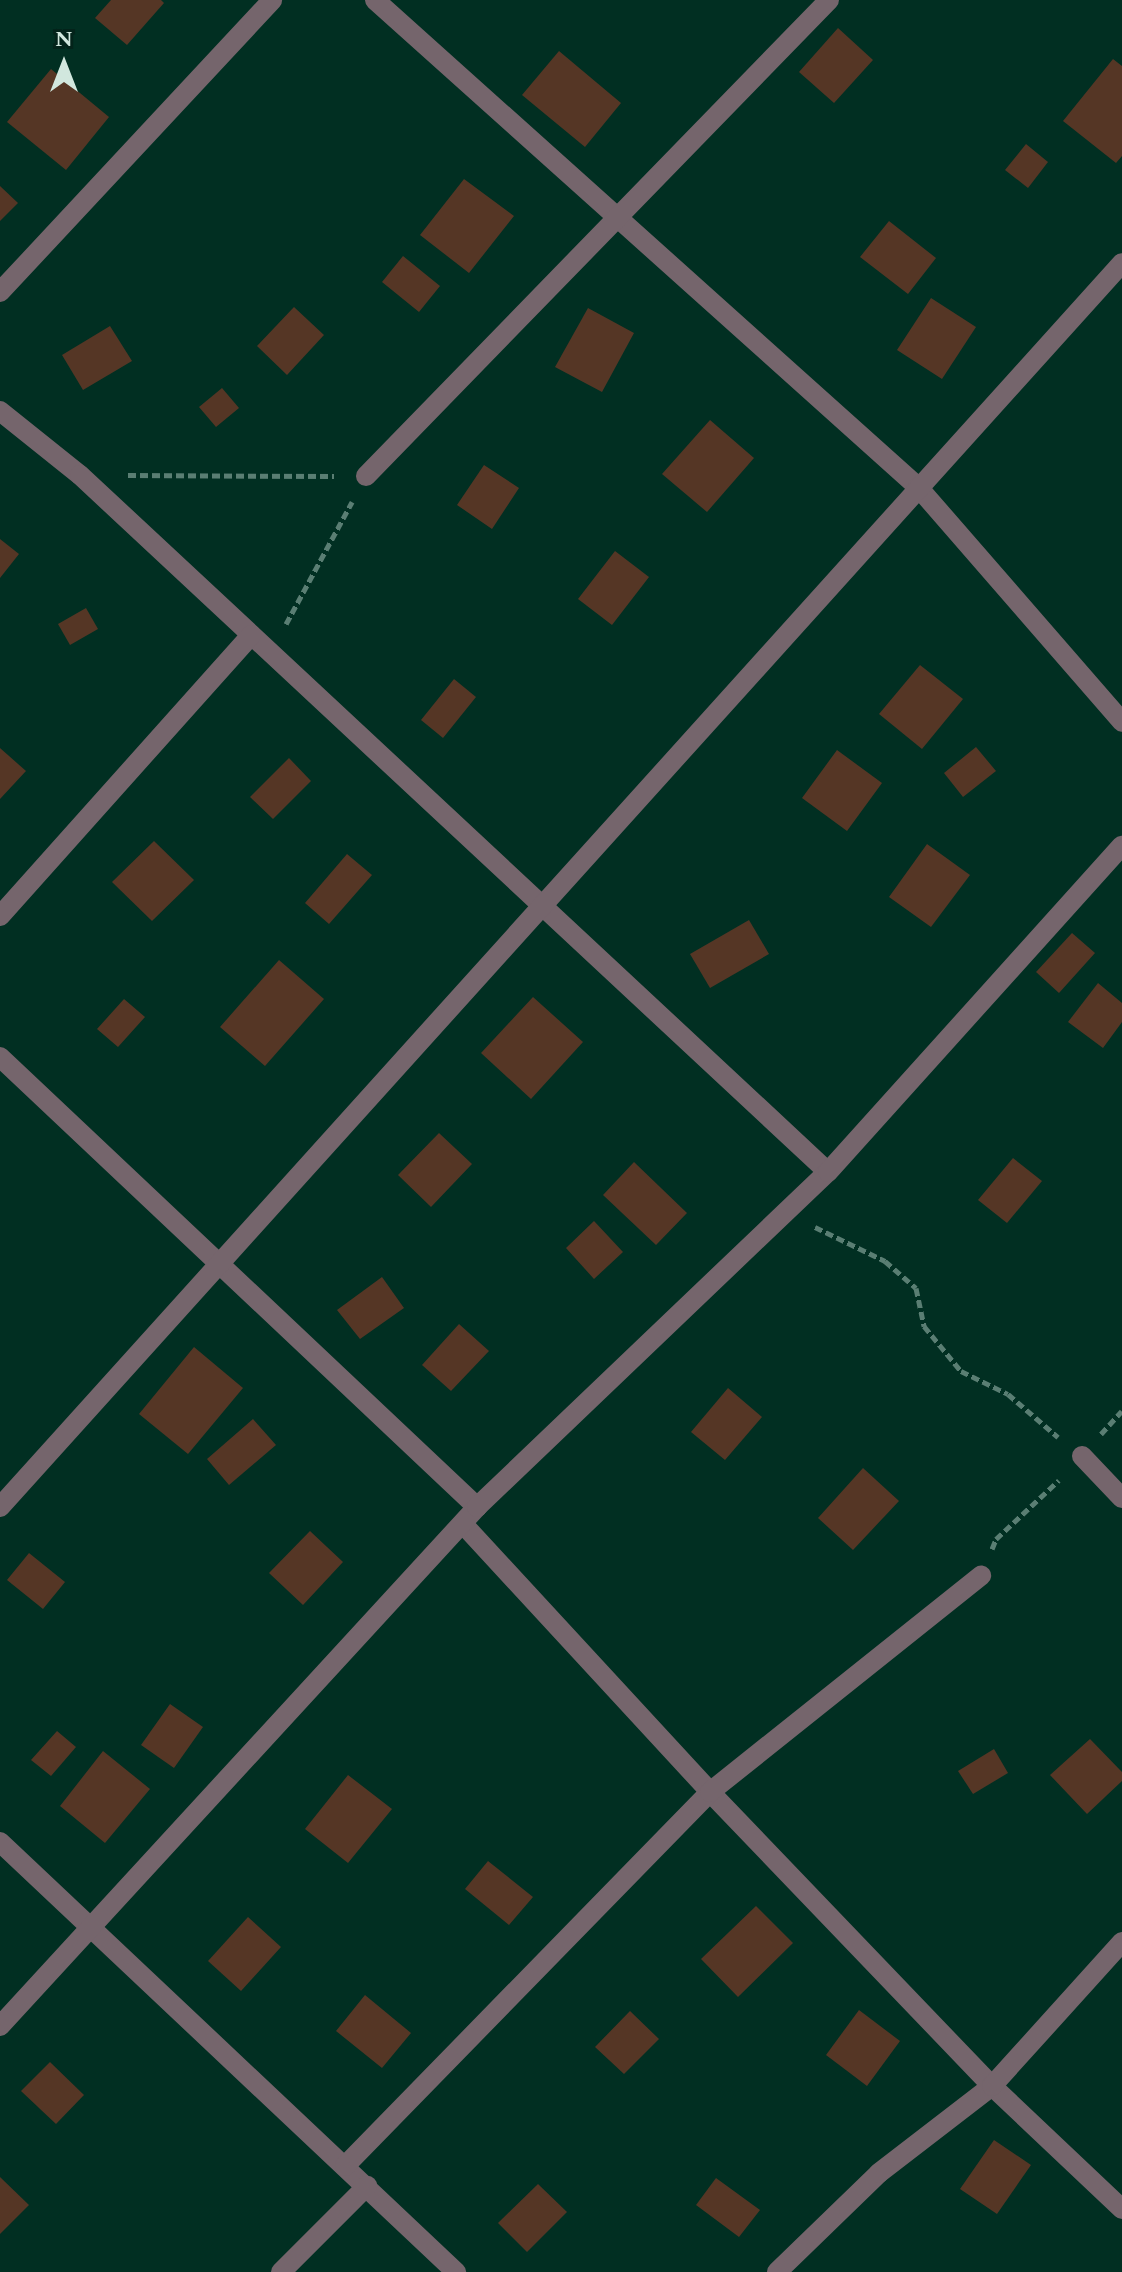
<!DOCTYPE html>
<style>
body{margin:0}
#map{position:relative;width:1122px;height:2272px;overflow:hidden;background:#012f22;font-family:Spectral,serif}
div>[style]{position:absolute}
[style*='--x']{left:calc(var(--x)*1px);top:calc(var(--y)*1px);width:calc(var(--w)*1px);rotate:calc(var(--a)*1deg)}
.building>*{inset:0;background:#553625}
.path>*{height:5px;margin-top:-2.5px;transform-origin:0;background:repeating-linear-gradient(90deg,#5a7e73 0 8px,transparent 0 12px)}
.minor>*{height:20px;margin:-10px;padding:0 10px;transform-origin:10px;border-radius:10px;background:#75656c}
span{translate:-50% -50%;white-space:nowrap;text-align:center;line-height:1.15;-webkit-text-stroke:8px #03231a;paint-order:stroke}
.north{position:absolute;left:24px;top:24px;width:80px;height:80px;-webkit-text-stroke:6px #03231a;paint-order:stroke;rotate:0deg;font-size:22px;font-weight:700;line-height:32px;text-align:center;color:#d1e7de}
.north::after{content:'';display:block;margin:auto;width:28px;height:36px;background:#d1e7de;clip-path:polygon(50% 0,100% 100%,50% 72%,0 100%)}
</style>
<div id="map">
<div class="building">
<div style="clip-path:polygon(111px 0,161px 0,164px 3px,127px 45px,95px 18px)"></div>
<div style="clip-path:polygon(838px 28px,873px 60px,834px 103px,799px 72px)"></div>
<div style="clip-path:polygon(559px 51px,621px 103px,585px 147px,522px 95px)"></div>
<div style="clip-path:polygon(1113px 59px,1122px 66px,1122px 156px,1116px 163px,1063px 121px)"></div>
<div style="clip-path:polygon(51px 69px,109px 117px,66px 170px,7px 122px)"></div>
<div style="clip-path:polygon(1026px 144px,1048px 162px,1028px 188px,1005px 170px)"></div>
<div style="clip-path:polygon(464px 179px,514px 216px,469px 273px,420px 235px)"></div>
<div style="clip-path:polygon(0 186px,18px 203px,0 221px)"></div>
<div style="clip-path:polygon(889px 221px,936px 258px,908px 294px,860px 257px)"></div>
<div style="clip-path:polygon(403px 256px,440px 286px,419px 312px,382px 282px)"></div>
<div style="clip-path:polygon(931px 298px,976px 327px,942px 379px,897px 350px)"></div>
<div style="clip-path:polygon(294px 307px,324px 335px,287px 375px,257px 346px)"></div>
<div style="clip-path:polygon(588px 308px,634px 333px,602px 392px,555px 367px)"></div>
<div style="clip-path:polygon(110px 326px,132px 361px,83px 390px,62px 355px)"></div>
<div style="clip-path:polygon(222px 388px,239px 408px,216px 427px,199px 407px)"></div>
<div style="clip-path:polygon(710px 420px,754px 458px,707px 512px,662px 474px)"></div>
<div style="clip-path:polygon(484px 465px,519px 488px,492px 529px,457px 505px)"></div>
<div style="clip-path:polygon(0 539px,19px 554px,0 578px)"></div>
<div style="clip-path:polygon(615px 551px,649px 577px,612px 625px,578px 599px)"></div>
<div style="clip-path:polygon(86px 608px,98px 629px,70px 645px,58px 624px)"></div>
<div style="clip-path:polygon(920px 665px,963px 699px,922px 749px,879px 714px)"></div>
<div style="clip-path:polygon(454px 679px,476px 697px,443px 738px,421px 720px)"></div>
<div style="clip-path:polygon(976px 747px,996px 771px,963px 797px,944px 773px)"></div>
<div style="clip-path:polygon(0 748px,26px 771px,0 799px)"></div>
<div style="clip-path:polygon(837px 750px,882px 783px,847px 831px,802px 798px)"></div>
<div style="clip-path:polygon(289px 758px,311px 781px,273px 819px,250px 797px)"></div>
<div style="clip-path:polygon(154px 841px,194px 880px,152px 921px,112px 882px)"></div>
<div style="clip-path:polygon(927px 844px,970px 875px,931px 927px,889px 897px)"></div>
<div style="clip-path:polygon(347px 854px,372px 875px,329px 924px,305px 903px)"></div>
<div style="clip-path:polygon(749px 920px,769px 954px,710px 988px,690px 954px)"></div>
<div style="clip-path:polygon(1072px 933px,1095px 953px,1059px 993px,1036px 972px)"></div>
<div style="clip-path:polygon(279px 960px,324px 999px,265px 1066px,220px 1027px)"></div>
<div style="clip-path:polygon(1098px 983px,1122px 1003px,1122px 1022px,1103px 1048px,1068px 1022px)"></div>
<div style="clip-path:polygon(533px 997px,583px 1042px,531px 1099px,481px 1053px)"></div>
<div style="clip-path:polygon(124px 999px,145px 1017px,118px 1047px,97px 1029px)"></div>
<div style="clip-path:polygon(439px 1133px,472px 1164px,431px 1207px,398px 1175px)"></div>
<div style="clip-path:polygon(1013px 1158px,1042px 1181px,1007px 1223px,978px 1200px)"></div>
<div style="clip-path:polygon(634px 1162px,687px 1213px,656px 1245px,603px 1195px)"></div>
<div style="clip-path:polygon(594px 1221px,623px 1252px,594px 1279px,566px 1248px)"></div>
<div style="clip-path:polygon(382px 1277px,404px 1308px,360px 1339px,337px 1310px)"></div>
<div style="clip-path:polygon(459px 1324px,489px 1351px,451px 1391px,422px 1365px)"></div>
<div style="clip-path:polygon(194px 1347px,243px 1388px,188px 1454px,139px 1414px)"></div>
<div style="clip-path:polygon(728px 1388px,762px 1417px,725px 1460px,691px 1432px)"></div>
<div style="clip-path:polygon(253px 1419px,276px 1445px,229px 1485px,207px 1459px)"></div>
<div style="clip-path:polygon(863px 1468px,899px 1501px,853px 1550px,818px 1518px)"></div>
<div style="clip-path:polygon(310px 1531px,343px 1562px,303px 1605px,269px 1573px)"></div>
<div style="clip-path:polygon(29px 1553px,65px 1582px,43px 1609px,7px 1580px)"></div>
<div style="clip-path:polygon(170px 1704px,203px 1727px,174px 1768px,141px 1745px)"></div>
<div style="clip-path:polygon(57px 1731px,76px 1747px,51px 1776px,31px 1760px)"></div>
<div style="clip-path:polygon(1090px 1739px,1122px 1772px,1122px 1781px,1087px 1814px,1050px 1775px)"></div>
<div style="clip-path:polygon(994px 1749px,1008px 1773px,973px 1794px,958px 1771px)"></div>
<div style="clip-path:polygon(103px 1751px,150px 1789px,105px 1843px,60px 1806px)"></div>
<div style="clip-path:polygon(348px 1775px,392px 1809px,348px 1863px,305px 1829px)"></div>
<div style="clip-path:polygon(488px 1861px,533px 1897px,509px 1925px,465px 1889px)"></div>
<div style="clip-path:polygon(756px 1906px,793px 1943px,738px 1997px,701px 1959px)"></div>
<div style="clip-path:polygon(248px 1917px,281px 1947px,241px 1991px,208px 1961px)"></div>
<div style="clip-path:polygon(365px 1995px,411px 2033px,382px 2068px,336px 2031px)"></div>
<div style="clip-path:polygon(859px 2010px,900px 2041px,867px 2086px,826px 2055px)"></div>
<div style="clip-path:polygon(630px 2011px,659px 2039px,624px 2074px,595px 2047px)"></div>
<div style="clip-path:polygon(50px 2062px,84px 2095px,56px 2124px,21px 2091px)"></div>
<div style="clip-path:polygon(994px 2140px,1031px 2165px,997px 2214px,960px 2189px)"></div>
<div style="clip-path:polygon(0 2177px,29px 2205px,0 2234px)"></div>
<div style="clip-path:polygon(716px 2178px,760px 2210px,739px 2237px,696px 2205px)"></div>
<div style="clip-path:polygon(538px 2184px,567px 2212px,527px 2252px,498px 2223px)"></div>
</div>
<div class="path">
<div style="--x:128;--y:475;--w:206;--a:0.3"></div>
<div style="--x:286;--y:624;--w:139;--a:-61.6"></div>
<div style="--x:815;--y:1227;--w:78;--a:25.9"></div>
<div style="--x:885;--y:1261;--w:41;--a:41.1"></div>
<div style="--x:916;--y:1288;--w:39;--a:78"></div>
<div style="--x:924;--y:1326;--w:58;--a:50.6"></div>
<div style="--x:961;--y:1371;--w:52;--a:26.1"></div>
<div style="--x:1008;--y:1394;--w:66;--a:40.7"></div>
<div style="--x:1101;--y:1434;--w:31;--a:-48"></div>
<div style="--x:992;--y:1549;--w:11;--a:-68"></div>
<div style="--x:996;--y:1539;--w:86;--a:-43.1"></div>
</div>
<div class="minor">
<div style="--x:375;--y:0;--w:729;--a:41.89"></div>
<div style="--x:918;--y:487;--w:311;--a:49"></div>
<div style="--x:0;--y:292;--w:399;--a:-47"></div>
<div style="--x:0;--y:411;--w:102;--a:38.7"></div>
<div style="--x:80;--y:475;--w:1022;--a:42.98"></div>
<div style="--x:366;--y:476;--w:664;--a:-45.79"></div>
<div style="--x:0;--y:916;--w:377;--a:-48.2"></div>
<div style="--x:0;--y:1057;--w:656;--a:43.33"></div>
<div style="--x:1082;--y:1456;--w:58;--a:46.4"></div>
<div style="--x:0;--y:1507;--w:1675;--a:-47.95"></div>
<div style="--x:463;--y:1524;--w:364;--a:47.3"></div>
<div style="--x:710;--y:1792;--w:407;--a:46.2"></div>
<div style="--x:992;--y:2086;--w:179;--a:43.4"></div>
<div style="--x:0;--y:1842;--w:627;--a:43.32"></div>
<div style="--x:0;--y:2026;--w:705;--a:-47.41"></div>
<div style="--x:477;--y:1507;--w:485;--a:-43.7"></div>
<div style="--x:828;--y:1172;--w:439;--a:-48"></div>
<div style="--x:345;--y:2166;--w:523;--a:-45.7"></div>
<div style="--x:710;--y:1792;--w:347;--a:-38.6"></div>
<div style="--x:281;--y:2272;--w:122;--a:-45"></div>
<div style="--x:777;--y:2272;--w:142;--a:-44.1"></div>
<div style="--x:879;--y:2173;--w:143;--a:-37.6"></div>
<div style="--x:992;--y:2086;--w:194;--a:-47.9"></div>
</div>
<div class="north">N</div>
</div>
